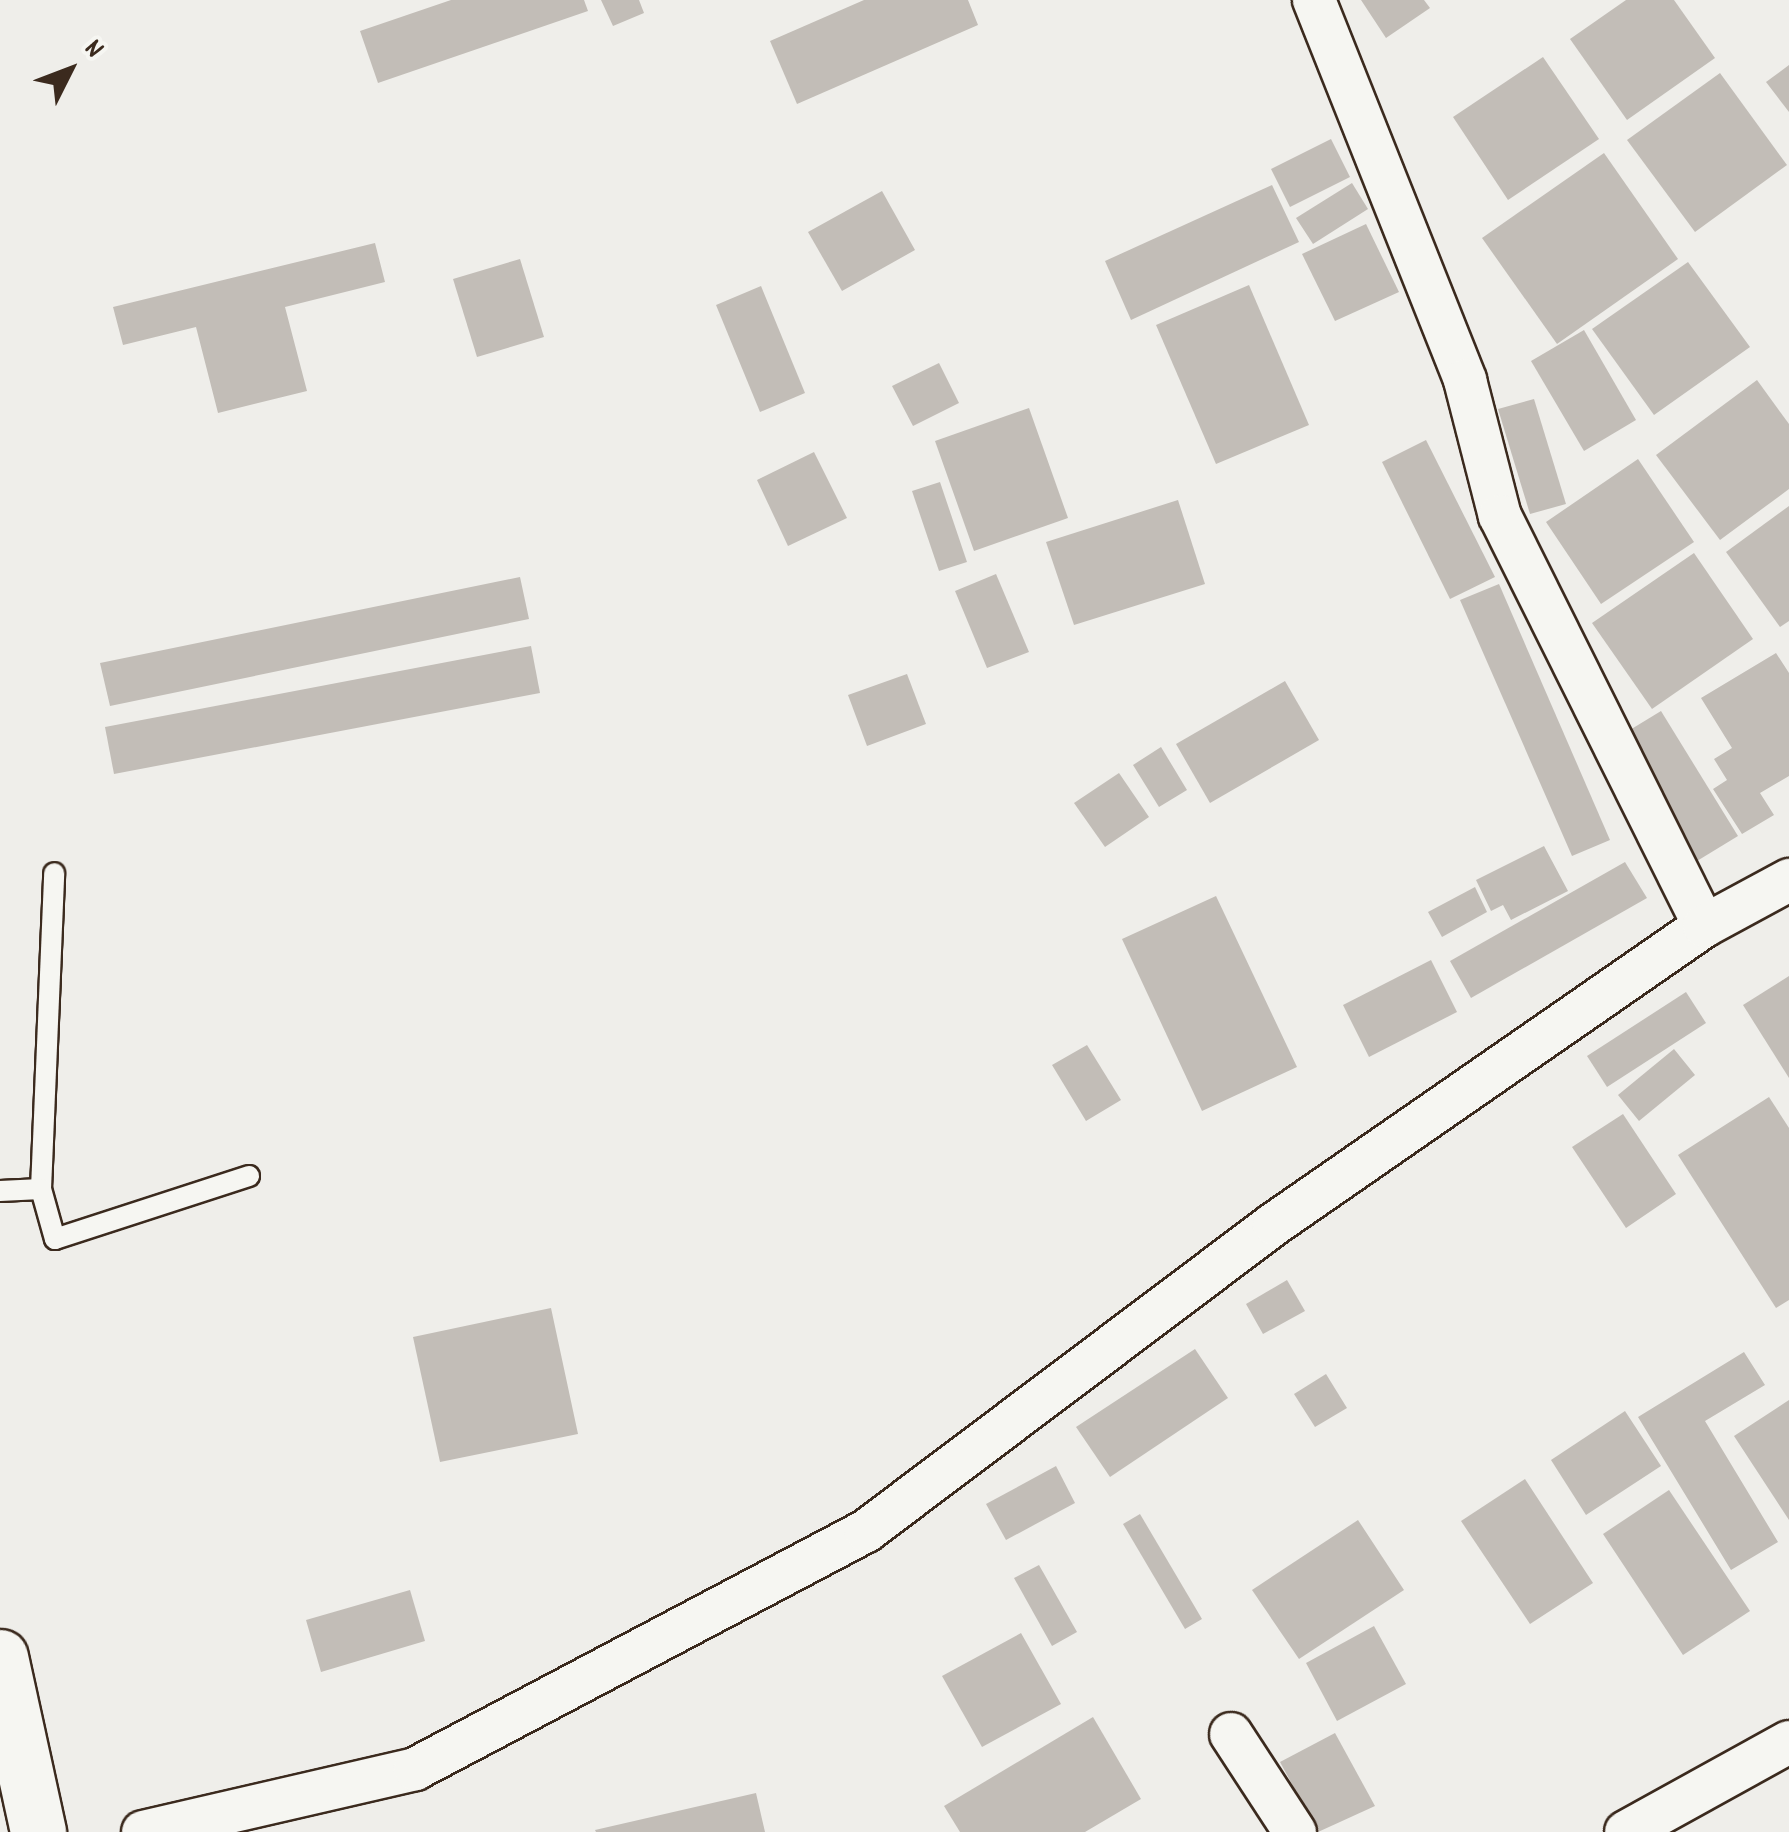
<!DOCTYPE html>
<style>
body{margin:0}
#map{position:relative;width:1789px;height:1832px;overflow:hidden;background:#efeeea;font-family:Dekko,sans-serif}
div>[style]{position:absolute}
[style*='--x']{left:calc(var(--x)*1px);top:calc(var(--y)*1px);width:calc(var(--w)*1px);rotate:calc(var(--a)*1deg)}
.building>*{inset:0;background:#c2bdb7}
.roads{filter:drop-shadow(2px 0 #3b2a1e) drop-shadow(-2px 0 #3b2a1e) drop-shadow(0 2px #3b2a1e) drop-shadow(0 -2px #3b2a1e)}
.lane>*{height:20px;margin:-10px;padding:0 10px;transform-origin:10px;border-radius:10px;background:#f6f6f2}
.street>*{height:42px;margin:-21px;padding:0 21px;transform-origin:21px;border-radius:21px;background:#f6f6f2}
.highway>*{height:55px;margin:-27.5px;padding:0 27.5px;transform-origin:27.5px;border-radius:27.5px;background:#f6f6f2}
span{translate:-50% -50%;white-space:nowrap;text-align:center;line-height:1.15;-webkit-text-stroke:9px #f6f6f2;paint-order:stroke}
.north{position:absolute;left:20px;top:20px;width:100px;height:100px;-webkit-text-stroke:8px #f6f6f2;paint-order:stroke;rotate:48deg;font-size:28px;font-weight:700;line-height:40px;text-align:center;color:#3b2a1e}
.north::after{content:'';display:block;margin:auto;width:35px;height:45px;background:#3b2a1e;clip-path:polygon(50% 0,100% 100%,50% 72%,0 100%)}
</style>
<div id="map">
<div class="building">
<div style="clip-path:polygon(451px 0,584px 0,588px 11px,378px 83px,360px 31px)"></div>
<div style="clip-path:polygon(601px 0,639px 0,644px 13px,613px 26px)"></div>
<div style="clip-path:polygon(864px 0,968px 0,978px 25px,797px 104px,770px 41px)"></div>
<div style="clip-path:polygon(1361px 0,1424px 0,1430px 8px,1386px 38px)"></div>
<div style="clip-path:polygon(1626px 0,1674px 0,1715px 58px,1627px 120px,1570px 39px)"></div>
<div style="clip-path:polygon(1543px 57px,1599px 139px,1508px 200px,1453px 117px)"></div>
<div style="clip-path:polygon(1789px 65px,1789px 112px,1766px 82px)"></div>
<div style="clip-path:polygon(1720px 73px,1787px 165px,1695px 232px,1627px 140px)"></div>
<div style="clip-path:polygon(1331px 139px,1350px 177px,1290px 207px,1271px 169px)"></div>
<div style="clip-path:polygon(1604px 153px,1678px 259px,1557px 344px,1482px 238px)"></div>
<div style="clip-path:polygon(1352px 183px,1368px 209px,1313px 244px,1296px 218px)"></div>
<div style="clip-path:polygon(1272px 185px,1299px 242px,1131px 320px,1105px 261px)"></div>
<div style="clip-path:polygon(882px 191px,915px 250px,842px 291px,808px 232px)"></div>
<div style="clip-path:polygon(1366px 224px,1399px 292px,1335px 321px,1302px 254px)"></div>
<div style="clip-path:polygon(375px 243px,385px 282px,285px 307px,307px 391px,218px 413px,196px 327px,123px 345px,113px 307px)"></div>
<div style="clip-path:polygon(520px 259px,544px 337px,477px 357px,453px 279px)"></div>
<div style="clip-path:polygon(1688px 262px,1750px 347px,1654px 415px,1592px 329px)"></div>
<div style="clip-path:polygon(1249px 285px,1309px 425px,1216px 464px,1156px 325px)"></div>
<div style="clip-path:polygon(761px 286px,805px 393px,760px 412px,716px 305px)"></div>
<div style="clip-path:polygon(1584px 330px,1636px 420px,1584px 451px,1531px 361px)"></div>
<div style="clip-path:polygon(939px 363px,959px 403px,913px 426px,892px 386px)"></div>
<div style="clip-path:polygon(1757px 380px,1789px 424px,1789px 489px,1720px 540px,1656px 455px)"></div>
<div style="clip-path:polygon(1534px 399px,1566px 504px,1530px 514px,1498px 409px)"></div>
<div style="clip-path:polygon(1029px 408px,1068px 518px,974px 551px,935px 441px)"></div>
<div style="clip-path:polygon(1426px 440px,1495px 577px,1450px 599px,1382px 462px)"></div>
<div style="clip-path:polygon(814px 452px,847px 518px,788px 546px,757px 480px)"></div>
<div style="clip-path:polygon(1638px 459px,1694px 542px,1601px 604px,1546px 522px)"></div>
<div style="clip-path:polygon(940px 482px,967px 562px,939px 571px,912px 491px)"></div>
<div style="clip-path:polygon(1178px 500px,1205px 584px,1074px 625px,1046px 542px)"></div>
<div style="clip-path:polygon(1789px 506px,1789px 621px,1780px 627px,1726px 552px)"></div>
<div style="clip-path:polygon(1694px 553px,1753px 639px,1652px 709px,1592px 623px)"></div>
<div style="clip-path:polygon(996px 574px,1029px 652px,987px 668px,955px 591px)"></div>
<div style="clip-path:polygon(520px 577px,529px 619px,110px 706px,100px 663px)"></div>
<div style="clip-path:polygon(1499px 584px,1610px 840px,1572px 856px,1460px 600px)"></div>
<div style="clip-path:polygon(531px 646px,540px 693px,114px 774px,105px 727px)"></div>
<div style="clip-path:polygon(1776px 653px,1789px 673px,1789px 776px,1760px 793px,1774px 815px,1742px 834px,1713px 789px,1727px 780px,1714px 759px,1732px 748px,1701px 698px)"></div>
<div style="clip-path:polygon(907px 674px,926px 724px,867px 746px,848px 695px)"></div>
<div style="clip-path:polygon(1285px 681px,1319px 740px,1210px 803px,1176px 744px)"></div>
<div style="clip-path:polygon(1661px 711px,1738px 836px,1697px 861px,1620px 736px)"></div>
<div style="clip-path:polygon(1161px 747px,1187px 790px,1159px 807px,1133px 765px)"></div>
<div style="clip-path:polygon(1119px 773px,1149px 817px,1105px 847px,1074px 803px)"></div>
<div style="clip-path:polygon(1544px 846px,1568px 891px,1511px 920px,1503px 905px,1491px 911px,1476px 880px)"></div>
<div style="clip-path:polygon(1625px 862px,1647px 898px,1471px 998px,1450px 961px)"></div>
<div style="clip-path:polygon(1475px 887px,1487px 912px,1442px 937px,1428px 912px)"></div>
<div style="clip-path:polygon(1216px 896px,1297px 1067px,1202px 1111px,1122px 939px)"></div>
<div style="clip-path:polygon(1431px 960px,1457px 1012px,1369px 1057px,1343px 1005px)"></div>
<div style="clip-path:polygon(1789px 976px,1789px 1078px,1743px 1005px)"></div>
<div style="clip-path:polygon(1686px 992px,1706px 1023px,1607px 1087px,1587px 1056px)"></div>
<div style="clip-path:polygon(1087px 1045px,1121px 1100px,1086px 1121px,1052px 1065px)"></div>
<div style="clip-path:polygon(1674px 1049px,1695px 1075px,1639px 1121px,1618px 1095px)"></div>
<div style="clip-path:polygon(1769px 1097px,1789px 1128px,1789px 1300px,1776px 1308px,1678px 1155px)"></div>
<div style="clip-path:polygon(1623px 1114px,1676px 1194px,1626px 1228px,1572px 1147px)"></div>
<div style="clip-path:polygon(1287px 1280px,1305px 1311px,1263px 1334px,1246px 1304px)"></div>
<div style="clip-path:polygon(551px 1308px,578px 1434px,440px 1462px,413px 1337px)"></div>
<div style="clip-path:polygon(1195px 1349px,1228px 1398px,1110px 1477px,1076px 1427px)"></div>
<div style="clip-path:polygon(1744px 1352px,1765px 1385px,1705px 1421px,1778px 1542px,1731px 1570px,1638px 1417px)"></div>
<div style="clip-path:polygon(1326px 1374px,1347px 1408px,1315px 1427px,1294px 1394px)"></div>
<div style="clip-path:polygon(1789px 1400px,1789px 1520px,1734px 1436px)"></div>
<div style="clip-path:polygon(1625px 1411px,1661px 1466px,1586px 1515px,1551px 1460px)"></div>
<div style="clip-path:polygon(1056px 1466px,1075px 1503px,1006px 1540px,986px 1504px)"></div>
<div style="clip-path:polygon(1525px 1479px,1593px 1583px,1530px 1624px,1461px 1521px)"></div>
<div style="clip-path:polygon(1669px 1490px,1750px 1611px,1683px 1655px,1603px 1534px)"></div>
<div style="clip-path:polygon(1140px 1514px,1202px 1619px,1185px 1629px,1123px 1524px)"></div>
<div style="clip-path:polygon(1358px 1520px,1404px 1590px,1299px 1659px,1252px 1590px)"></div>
<div style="clip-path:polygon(1039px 1565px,1077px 1632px,1052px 1646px,1014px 1578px)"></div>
<div style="clip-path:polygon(410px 1590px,425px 1641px,321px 1672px,306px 1620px)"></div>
<div style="clip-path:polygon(1374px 1626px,1406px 1684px,1337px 1721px,1306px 1663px)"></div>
<div style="clip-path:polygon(1021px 1633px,1061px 1704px,982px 1747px,942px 1676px)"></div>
<div style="clip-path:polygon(1093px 1717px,1141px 1799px,1085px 1832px,960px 1832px,944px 1806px)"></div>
<div style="clip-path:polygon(1335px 1733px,1375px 1806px,1318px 1832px,1280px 1762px)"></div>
<div style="clip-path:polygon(756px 1793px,765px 1832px,596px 1832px,595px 1830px)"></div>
</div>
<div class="roads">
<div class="lane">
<div style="--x:41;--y:1189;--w:316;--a:-87.6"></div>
<div style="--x:0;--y:1191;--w:41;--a:-2.8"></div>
<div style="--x:41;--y:1189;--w:52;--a:74.4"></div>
<div style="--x:55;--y:1239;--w:204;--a:-18"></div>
</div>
<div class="street">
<div style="--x:1314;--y:0;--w:409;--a:68.3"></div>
<div style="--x:1465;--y:380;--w:140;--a:75.6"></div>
<div style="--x:1500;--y:516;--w:458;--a:63.5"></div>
<div style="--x:1231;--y:1734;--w:117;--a:56.9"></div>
<div style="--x:143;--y:1832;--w:279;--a:-13"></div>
<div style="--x:415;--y:1769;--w:510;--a:-27.82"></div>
<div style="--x:866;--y:1531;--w:511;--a:-36.96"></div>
<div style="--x:1274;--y:1224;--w:523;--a:-34.72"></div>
<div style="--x:1704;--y:926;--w:97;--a:-28.4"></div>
<div style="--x:1626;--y:1832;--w:186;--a:-28.9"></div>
</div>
<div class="highway">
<div style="--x:0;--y:1657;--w:179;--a:77.7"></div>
</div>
</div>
<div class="north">N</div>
</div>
